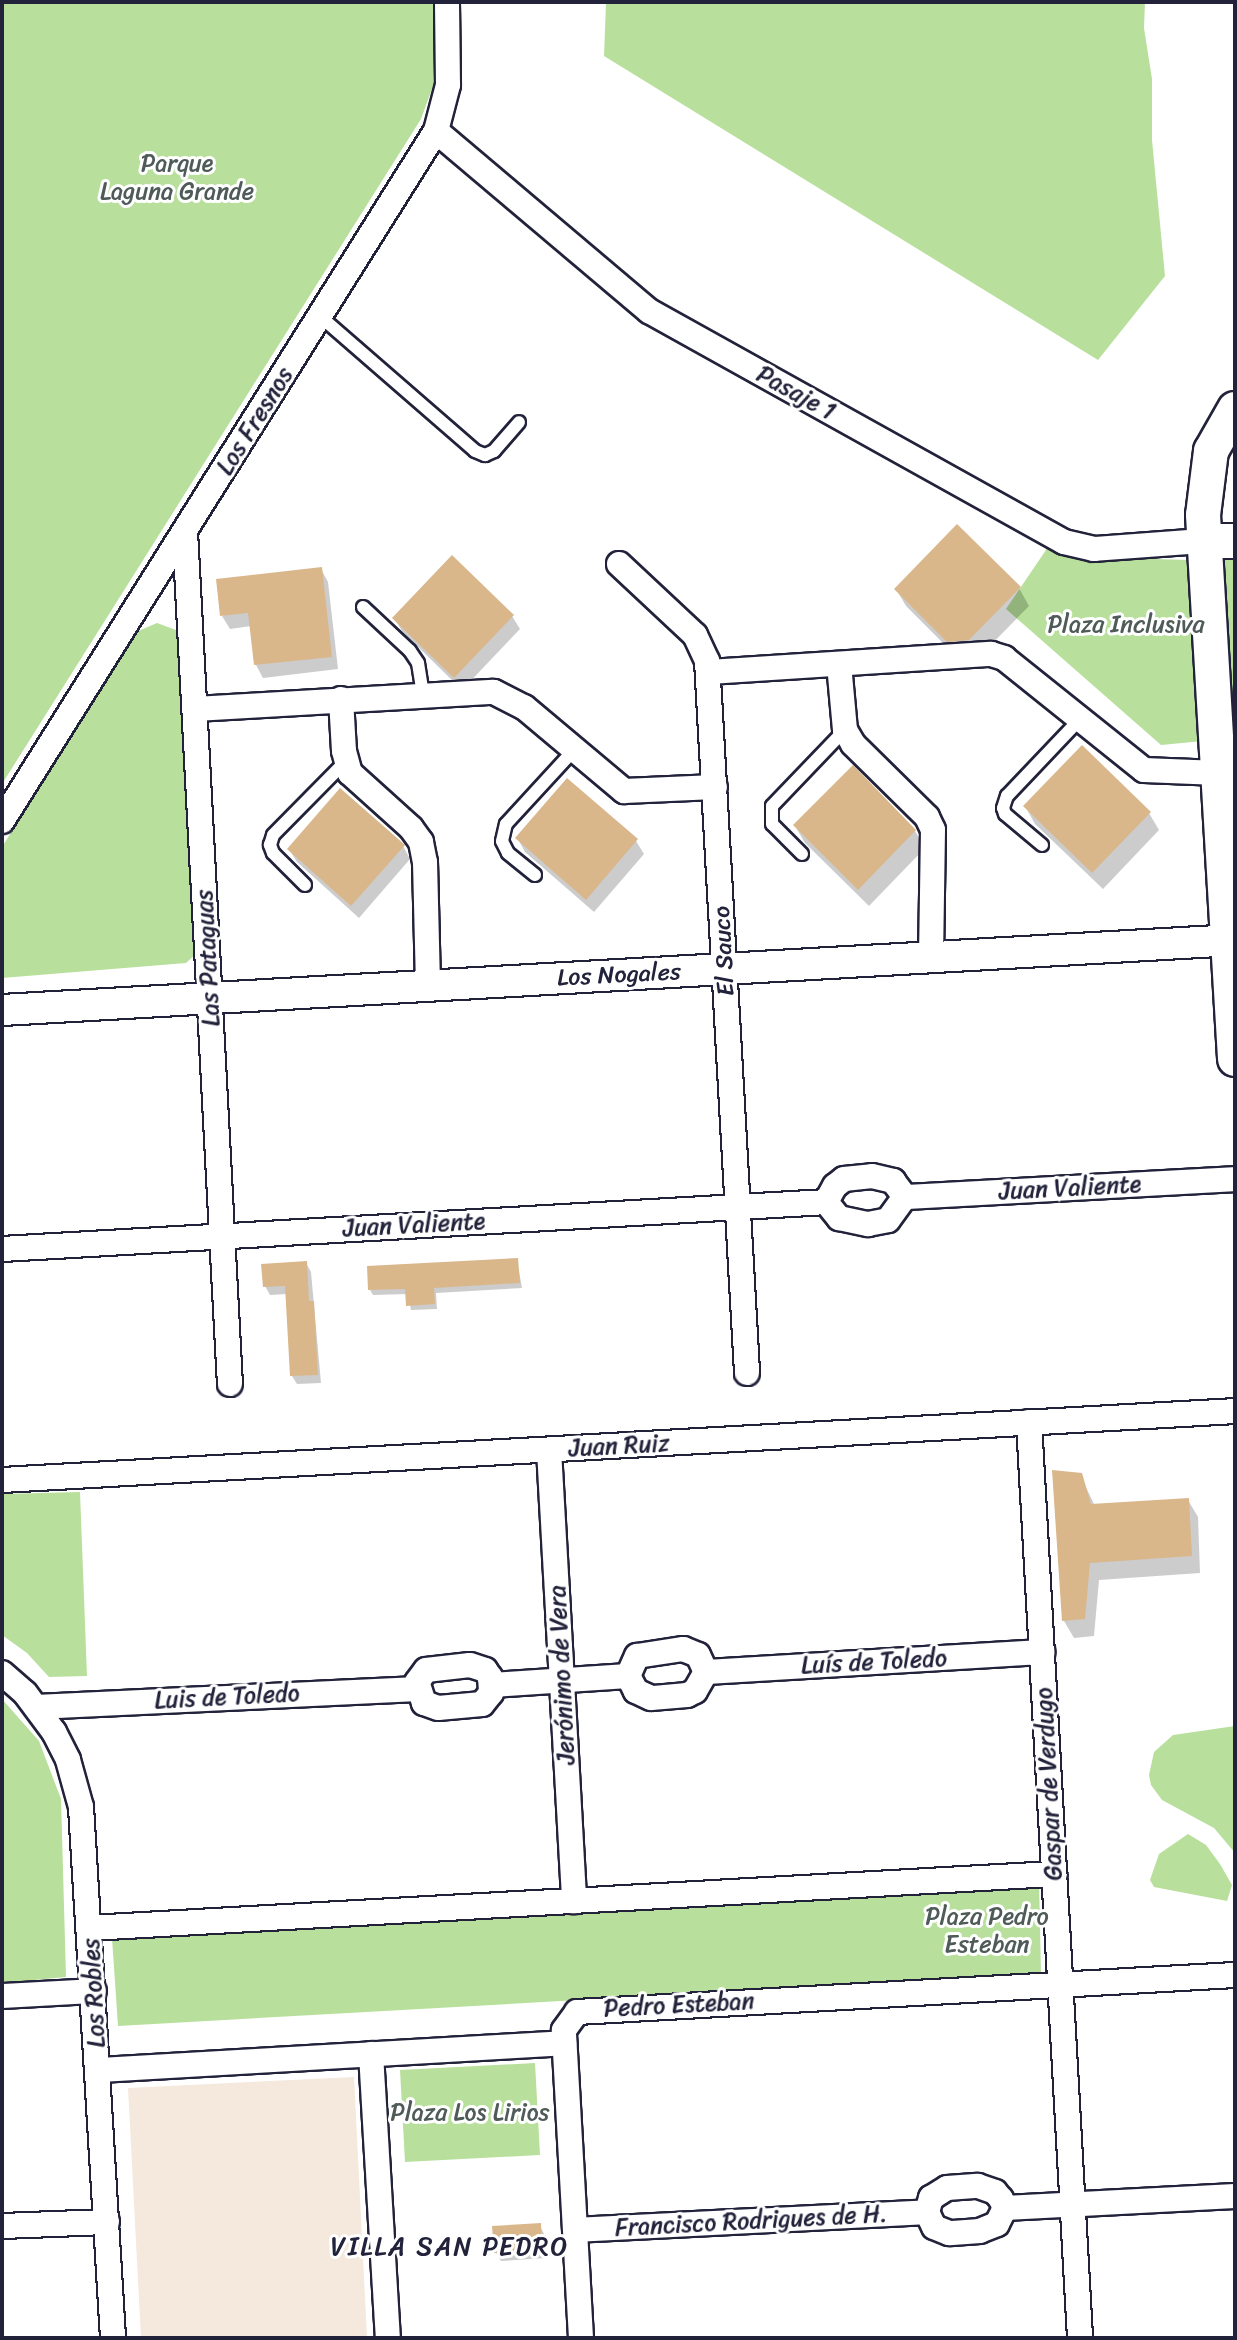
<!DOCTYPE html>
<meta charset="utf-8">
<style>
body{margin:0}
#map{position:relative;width:1237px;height:2340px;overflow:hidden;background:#fff;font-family:Sriracha,sans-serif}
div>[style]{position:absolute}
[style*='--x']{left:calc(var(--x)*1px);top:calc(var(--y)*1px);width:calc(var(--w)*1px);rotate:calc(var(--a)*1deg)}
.built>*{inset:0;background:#f4e9dc}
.green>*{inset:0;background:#b8e09c}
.shadow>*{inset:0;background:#0003}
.building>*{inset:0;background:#d9b78b}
.roads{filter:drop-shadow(2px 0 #22223b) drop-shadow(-2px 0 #22223b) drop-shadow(0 2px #22223b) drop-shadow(0 -2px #22223b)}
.service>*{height:12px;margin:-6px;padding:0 6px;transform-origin:6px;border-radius:6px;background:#fff}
.minor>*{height:24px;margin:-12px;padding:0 12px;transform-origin:12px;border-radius:12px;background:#fff}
.tertiary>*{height:30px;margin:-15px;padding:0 15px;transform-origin:15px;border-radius:15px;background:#fff}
.secondary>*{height:34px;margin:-17px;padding:0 17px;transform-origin:17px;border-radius:17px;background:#fff}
span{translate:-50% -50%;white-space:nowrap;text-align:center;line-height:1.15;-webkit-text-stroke:6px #fff;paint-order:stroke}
.park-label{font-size:24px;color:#4f5b58}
.street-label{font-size:24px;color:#22223b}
.neighbourhood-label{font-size:26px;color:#22223b;letter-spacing:2px}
.frame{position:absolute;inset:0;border:4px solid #22223b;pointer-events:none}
</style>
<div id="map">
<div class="built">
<div style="clip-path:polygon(354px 2077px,367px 2338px,141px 2338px,128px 2088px)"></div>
</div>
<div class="green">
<div style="clip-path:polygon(2px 2px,440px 2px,437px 75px,421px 119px,2px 784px)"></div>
<div style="clip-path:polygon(606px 2px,1145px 2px,1144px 28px,1152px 79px,1152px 140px,1165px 276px,1098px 360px,604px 56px)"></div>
<div style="clip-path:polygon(1048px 547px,1086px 557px,1188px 560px,1203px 741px,1161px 745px,1006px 609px)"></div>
<div style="clip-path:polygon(1224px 559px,1235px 560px,1234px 904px)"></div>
<div style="clip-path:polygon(157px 623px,176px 630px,181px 637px,197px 953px,186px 963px,2px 978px,2px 847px,136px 632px)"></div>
<div style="clip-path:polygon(80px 1492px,87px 1676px,49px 1677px,27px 1653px,2px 1635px,2px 1494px)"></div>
<div style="clip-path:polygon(2px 1699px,39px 1741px,61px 1799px,66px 1977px,2px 1983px)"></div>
<div style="clip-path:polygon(1235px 1726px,1235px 1853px,1214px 1828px,1162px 1800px,1151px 1785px,1149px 1775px,1154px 1752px,1173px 1735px)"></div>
<div style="clip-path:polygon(1188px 1834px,1206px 1845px,1220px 1864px,1232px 1885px,1227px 1901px,1154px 1887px,1150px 1880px,1159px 1854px)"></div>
<div style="clip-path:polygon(1039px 1880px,1041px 1974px,118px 2026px,112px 1938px)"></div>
<div style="clip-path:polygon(535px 2063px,540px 2155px,405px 2162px,400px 2070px)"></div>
</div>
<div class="shadow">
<div style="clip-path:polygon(321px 569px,328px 582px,338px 669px,263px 678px,256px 665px,251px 626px,230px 629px,222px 616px)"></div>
<div style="clip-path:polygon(1019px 588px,1029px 606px,979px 657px,959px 659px,906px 606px,896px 589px)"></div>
<div style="clip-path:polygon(512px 616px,520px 629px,462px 690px,402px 631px,394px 618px)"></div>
<div style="clip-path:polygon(1025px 806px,1149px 813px,1159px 830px,1103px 889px,1035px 824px)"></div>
<div style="clip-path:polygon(795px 826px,915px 831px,925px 848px,869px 906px,805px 843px)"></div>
<div style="clip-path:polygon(518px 839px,636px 841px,644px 854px,594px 912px,525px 852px)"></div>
<div style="clip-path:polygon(403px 846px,410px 859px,359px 918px,297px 862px,289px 849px)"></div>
<div style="clip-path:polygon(517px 1260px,522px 1288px,436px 1293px,437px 1309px,411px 1310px,408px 1294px,373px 1295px,370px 1290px)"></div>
<div style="clip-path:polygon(306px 1263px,311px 1272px,321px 1383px,297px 1384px,292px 1376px,287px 1294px,270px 1295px,265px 1286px)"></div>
<div style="clip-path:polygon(1080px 1475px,1095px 1506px,1188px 1500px,1198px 1517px,1200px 1573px,1099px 1580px,1094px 1636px,1074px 1638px,1064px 1621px)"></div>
<div style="clip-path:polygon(540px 2226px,544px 2234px,546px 2258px,501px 2261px,496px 2253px)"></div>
</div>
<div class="building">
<div style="clip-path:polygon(957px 524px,1021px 587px,969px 640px,947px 642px,894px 589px)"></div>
<div style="clip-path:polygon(452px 555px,514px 615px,454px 678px,392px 618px)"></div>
<div style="clip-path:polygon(322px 567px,332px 657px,254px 665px,248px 613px,220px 616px,216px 579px)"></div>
<div style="clip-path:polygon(1082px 745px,1151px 812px,1092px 873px,1023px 806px)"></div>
<div style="clip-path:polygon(853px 765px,916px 830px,858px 890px,793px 825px)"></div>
<div style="clip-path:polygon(567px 778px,638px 839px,586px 900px,515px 838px)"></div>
<div style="clip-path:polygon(340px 788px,405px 845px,351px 906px,287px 849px)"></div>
<div style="clip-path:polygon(518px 1258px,520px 1283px,434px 1288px,435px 1304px,406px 1306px,405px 1289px,368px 1290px,367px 1266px)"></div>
<div style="clip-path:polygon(307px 1261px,309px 1301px,314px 1301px,318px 1375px,290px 1376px,285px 1286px,263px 1287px,261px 1264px)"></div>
<div style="clip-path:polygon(1052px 1470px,1082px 1473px,1091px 1504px,1189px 1498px,1192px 1556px,1090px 1563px,1085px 1619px,1062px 1621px)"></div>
<div style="clip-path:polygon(541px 2223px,542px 2250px,494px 2253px,492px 2226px)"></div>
</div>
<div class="roads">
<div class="service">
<div style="--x:321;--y:317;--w:204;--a:41"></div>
<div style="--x:475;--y:451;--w:11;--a:22"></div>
<div style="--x:485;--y:455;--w:10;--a:-24"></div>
<div style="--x:494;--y:451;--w:38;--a:-49"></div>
<div style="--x:363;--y:607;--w:64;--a:43.1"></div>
<div style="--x:410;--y:651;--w:14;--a:56"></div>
<div style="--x:418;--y:663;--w:31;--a:81"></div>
<div style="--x:1042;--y:845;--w:48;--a:-140"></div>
<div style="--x:1005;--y:814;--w:6;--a:-108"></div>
<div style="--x:1003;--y:808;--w:13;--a:-72"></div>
<div style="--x:1007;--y:796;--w:106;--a:-46.5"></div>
<div style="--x:802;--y:854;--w:42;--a:-135"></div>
<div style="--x:772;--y:824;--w:18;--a:-90"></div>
<div style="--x:772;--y:806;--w:105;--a:-46.2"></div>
<div style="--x:535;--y:875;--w:35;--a:-141"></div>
<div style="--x:508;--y:853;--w:13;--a:-117"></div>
<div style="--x:502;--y:841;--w:17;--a:-77"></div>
<div style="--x:506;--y:824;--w:100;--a:-47.4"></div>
<div style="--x:305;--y:885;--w:45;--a:-135"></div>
<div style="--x:273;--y:853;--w:9;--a:-111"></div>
<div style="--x:270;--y:845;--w:10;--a:-73"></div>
<div style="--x:273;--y:835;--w:104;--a:-45.4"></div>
</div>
<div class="minor">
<div style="--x:436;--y:131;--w:279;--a:40.2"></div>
<div style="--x:649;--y:311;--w:475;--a:29.1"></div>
<div style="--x:1064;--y:542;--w:31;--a:13"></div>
<div style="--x:1094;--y:549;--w:110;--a:-4.2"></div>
<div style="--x:185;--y:532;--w:853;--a:86.98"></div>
<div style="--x:619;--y:564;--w:104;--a:43.1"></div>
<div style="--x:695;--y:635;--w:29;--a:65"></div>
<div style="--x:707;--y:661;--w:713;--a:86.78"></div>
<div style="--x:839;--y:664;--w:66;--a:84.8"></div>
<div style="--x:845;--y:730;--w:16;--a:60"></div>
<div style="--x:853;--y:744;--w:104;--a:44.6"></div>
<div style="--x:927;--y:817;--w:14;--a:65"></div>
<div style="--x:933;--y:830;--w:127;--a:90.9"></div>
<div style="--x:709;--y:672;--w:283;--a:-3.7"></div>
<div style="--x:991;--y:654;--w:14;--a:17"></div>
<div style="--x:1004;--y:658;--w:179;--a:38.7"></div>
<div style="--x:1144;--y:770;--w:75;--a:2.3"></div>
<div style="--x:341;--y:699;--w:52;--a:86.7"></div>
<div style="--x:344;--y:751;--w:23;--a:75"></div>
<div style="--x:350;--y:773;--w:82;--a:42"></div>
<div style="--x:411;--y:828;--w:17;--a:54"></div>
<div style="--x:421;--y:842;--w:20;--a:79"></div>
<div style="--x:425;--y:862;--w:124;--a:88.6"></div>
<div style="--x:195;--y:709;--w:299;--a:-3.3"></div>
<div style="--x:494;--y:692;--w:34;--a:27"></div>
<div style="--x:524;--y:707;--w:131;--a:40"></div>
<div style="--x:624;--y:791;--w:91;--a:-2.5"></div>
<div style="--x:2;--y:821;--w:815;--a:-57.83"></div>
<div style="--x:436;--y:131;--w:48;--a:-75.4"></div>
<div style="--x:448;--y:85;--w:83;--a:-90.7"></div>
<div style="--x:905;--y:1197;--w:330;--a:-3.1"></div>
<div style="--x:826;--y:1202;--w:21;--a:51"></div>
<div style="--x:839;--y:1218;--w:30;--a:12"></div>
<div style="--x:868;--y:1224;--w:20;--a:-11"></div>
<div style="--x:888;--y:1220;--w:29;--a:-54"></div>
<div style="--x:826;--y:1202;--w:18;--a:-61"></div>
<div style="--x:835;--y:1186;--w:11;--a:-38"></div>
<div style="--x:844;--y:1179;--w:28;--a:-6"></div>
<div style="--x:872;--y:1176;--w:22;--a:13"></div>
<div style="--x:893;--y:1181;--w:20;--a:53"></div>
<div style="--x:2;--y:1249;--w:825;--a:-3.26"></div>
<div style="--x:1029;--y:1422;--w:917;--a:86.81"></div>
<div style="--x:549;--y:1450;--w:452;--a:86.8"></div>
<div style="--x:2;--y:1480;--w:1235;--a:-3.2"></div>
<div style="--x:683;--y:1649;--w:16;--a:22"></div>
<div style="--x:698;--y:1655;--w:19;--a:65"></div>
<div style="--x:706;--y:1672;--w:22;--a:120"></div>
<div style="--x:695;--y:1691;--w:9;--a:153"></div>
<div style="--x:687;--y:1695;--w:36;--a:175"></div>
<div style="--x:651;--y:1698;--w:17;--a:-155"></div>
<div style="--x:636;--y:1691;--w:17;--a:-118"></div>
<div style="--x:628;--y:1676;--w:22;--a:-66"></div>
<div style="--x:637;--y:1656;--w:47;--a:-8.7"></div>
<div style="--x:470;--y:1665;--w:16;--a:18"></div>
<div style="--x:485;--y:1670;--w:9;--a:54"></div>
<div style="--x:490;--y:1677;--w:16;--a:86"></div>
<div style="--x:491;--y:1693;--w:14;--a:129"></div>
<div style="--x:482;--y:1704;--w:44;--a:174.8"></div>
<div style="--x:438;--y:1708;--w:15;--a:-160"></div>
<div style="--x:424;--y:1703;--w:22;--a:-108"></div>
<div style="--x:417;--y:1682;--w:15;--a:-53"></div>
<div style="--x:426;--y:1670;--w:44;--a:-6.5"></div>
<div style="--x:706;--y:1672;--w:337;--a:-3.4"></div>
<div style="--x:2;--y:1673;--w:30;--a:41"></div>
<div style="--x:25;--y:1693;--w:49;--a:53.4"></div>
<div style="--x:54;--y:1732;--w:31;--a:63"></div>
<div style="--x:68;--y:1760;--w:49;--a:74.5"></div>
<div style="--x:81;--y:1807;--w:532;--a:86.55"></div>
<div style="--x:492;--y:1685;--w:136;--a:-3.8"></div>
<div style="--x:37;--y:1707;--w:380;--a:-2.7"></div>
<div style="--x:90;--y:1928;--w:966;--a:-3.21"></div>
<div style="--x:2;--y:1996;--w:92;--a:-3.1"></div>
<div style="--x:371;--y:2054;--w:285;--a:86.6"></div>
<div style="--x:99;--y:2070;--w:466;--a:-3.3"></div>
<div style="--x:978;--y:2186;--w:18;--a:19"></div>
<div style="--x:995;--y:2192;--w:9;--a:49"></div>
<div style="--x:1001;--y:2199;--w:10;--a:66"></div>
<div style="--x:1005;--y:2208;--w:18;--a:117"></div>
<div style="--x:997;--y:2224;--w:18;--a:158"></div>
<div style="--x:980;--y:2231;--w:31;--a:176"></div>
<div style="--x:949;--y:2233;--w:16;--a:-158"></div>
<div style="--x:934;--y:2227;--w:17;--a:-115"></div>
<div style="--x:927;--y:2212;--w:15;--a:-74"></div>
<div style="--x:931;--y:2198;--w:19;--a:-32"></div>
<div style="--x:947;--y:2188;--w:31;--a:-4"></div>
<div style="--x:1005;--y:2208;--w:230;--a:-3"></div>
<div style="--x:2;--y:2226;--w:105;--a:-2.2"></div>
<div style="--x:576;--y:2230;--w:351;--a:-2.9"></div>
<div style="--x:581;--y:2338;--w:308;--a:-93.2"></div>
<div style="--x:564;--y:2030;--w:22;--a:-54"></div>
<div style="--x:577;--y:2012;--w:659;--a:-3.22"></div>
</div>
<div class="tertiary">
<div style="--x:2;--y:1010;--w:1235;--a:-3.25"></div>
</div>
<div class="secondary">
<div style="--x:1235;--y:409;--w:48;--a:119.7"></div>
<div style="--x:1211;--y:451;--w:64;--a:97.1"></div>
<div style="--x:1203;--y:515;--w:545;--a:86.63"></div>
<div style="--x:1204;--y:541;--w:31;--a:0"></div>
</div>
</div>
<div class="park-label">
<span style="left:177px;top:178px">Parque<br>Laguna Grande</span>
<span style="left:1126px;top:625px">Plaza Inclusiva</span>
<span style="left:987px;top:1931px">Plaza Pedro<br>Esteban</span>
<span style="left:470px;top:2113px">Plaza Los Lirios</span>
</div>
<div class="street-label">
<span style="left:796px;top:393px;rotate:29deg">Pasaje 1</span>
<span style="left:255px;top:421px;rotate:-58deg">Los Fresnos</span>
<span style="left:724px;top:951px;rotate:-93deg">El Sauco</span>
<span style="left:208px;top:958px;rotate:-93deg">Las Pataguas</span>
<span style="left:619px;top:975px;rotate:-3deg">Los Nogales</span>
<span style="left:1070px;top:1188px;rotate:-3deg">Juan Valiente</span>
<span style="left:414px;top:1225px;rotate:-3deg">Juan Valiente</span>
<span style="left:619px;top:1446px;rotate:-3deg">Juan Ruiz</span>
<span style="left:874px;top:1662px;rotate:-3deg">Luís de Toledo</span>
<span style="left:562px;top:1675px;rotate:-93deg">Jerónimo de Vera</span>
<span style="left:227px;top:1697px;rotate:-3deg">Luis de Toledo</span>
<span style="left:1049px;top:1784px;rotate:-93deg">Gaspar de Verdugo</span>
<span style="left:94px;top:1993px;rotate:-93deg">Los Robles</span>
<span style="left:679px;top:2005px;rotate:-3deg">Pedro Esteban</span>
<span style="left:751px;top:2221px;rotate:-3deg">Francisco Rodrigues de H.</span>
</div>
<div class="neighbourhood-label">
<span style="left:450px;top:2247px">VILLA SAN PEDRO</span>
</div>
<div class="frame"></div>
</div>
